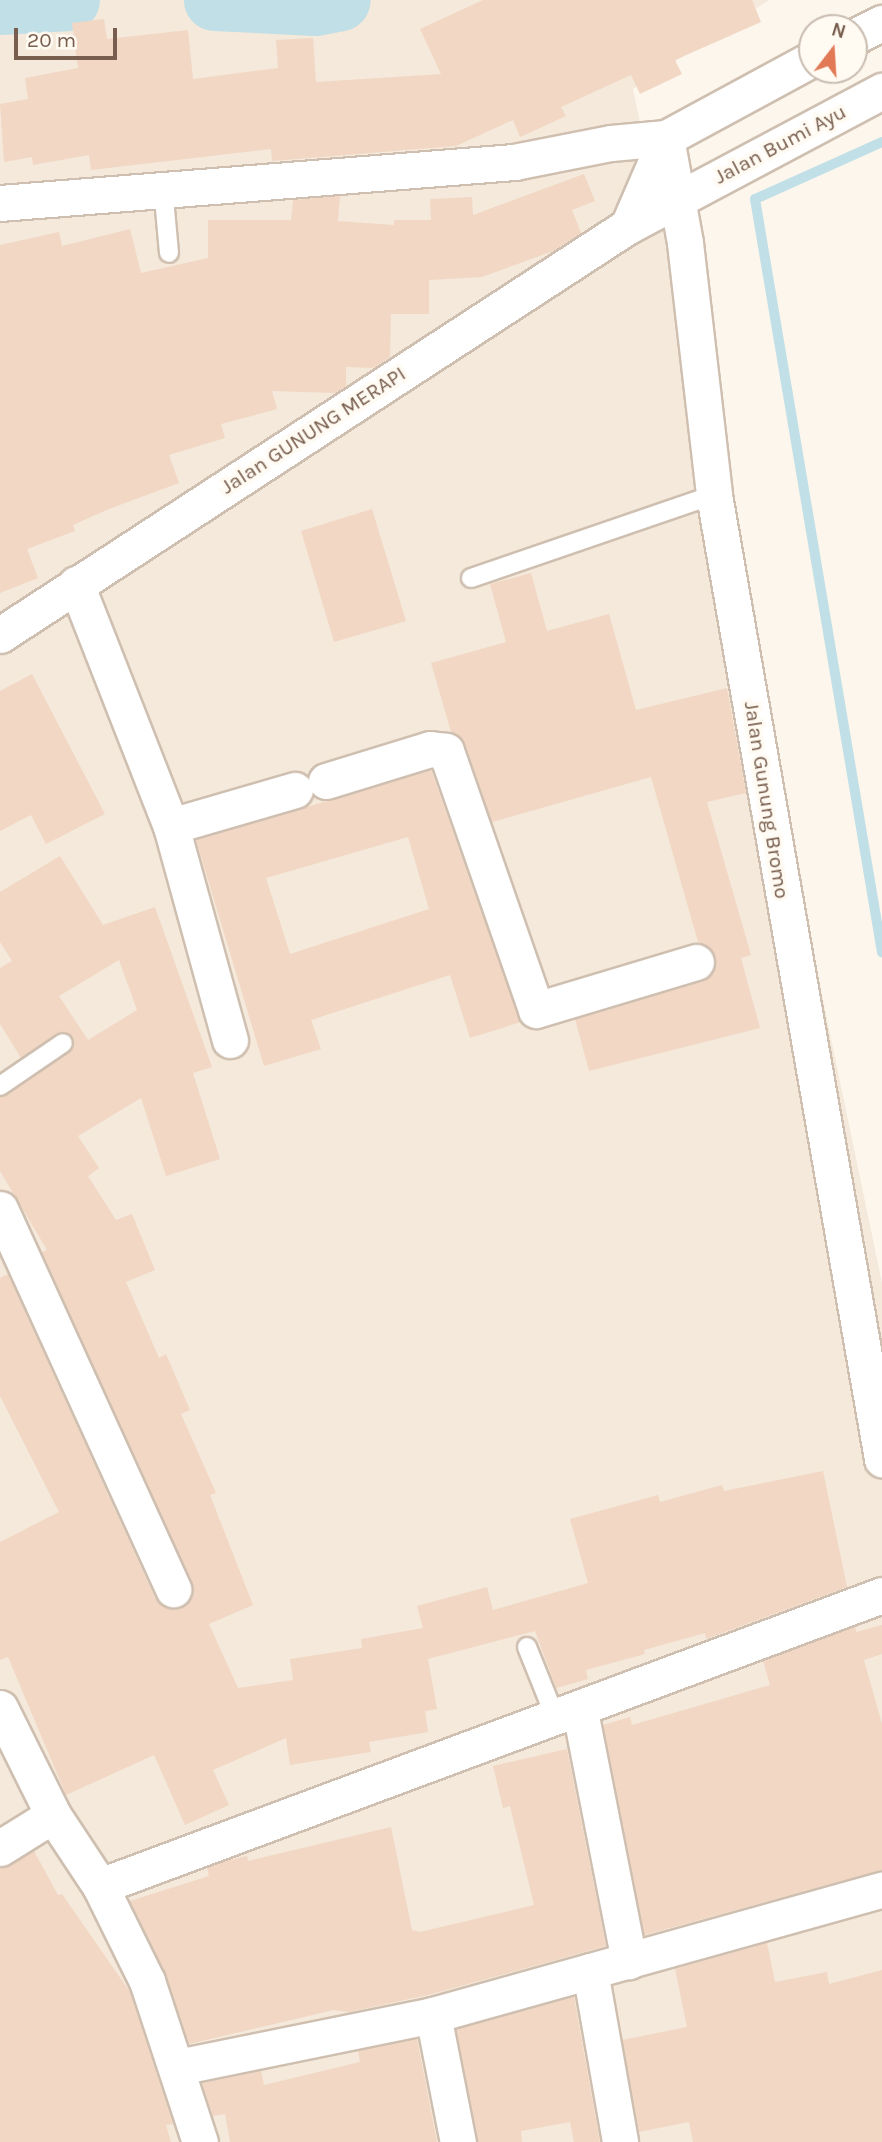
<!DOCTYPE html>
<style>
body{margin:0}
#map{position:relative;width:882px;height:2142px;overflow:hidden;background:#fcf6ec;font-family:Karla,sans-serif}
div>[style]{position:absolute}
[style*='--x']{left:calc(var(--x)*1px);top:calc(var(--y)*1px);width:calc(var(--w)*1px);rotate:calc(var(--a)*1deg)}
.residential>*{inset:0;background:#f4e9da}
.stream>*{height:10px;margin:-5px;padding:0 5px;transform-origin:5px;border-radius:5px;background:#c0dfe6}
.river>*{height:61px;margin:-30.5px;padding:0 30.5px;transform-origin:30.5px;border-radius:30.5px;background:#c0dfe6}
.building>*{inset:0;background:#f1d7c4}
.roads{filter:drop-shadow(2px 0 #cfbfb0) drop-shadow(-2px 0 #cfbfb0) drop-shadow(0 2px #cfbfb0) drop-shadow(0 -2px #cfbfb0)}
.service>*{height:18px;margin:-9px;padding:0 9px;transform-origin:9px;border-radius:9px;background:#fff}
.minor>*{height:35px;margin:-17.5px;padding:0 17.5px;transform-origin:17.5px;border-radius:17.5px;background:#fff}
span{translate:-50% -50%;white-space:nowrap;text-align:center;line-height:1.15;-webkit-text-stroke:7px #fffaf2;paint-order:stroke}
.street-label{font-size:21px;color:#785e4e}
.north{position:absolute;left:798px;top:14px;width:70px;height:70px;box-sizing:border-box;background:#fffaf2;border:2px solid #c9bcb0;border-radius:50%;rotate:17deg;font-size:19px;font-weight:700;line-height:28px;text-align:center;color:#785e4e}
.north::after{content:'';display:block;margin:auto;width:24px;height:32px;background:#e17955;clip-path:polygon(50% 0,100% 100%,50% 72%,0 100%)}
.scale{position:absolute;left:14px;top:28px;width:103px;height:32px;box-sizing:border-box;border:4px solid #785e4e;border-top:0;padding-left:9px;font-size:21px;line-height:24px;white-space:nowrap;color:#785e4e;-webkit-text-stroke:5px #fffaf2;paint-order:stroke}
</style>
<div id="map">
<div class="residential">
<div style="clip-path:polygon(0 0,769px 0,633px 89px,882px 1283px,882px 2142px,0 2142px)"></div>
</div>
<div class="stream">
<div style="--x:882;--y:142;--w:139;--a:155.8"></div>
<div style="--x:755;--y:199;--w:764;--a:80.43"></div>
</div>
<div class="river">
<div style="--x:214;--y:0;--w:101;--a:2.8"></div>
<div style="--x:315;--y:5;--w:25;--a:-11"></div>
<div style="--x:0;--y:4;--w:69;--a:-3.3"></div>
</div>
<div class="building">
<div style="clip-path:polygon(483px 0,752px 0,761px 22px,675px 60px,682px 74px,640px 94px,631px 75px,561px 107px,566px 116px,520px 137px,513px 120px,456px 146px,272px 161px,271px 149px,91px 170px,89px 155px,33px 165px,32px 157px,4px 162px,0 104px,28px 99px,25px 78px,78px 68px,72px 23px,104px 19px,107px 39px,188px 30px,193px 79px,278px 68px,276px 40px,313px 38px,316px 82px,441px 74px,420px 29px)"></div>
<div style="clip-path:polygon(584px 174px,595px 201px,572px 210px,581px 233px,553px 251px,482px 277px,429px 280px,429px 314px,391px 314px,390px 357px,373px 368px,346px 367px,346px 386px,335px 393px,272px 391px,277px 409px,221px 424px,225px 438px,169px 455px,179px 483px,109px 509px,73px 525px,75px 531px,27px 549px,38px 578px,0 593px,0 245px,59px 232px,62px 246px,130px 229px,141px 273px,208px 258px,208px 220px,291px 220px,293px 200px,340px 196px,338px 221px,394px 225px,394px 220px,431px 220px,430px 199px,472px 197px,473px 215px)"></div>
<div style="clip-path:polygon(372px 509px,406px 621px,334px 642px,301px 531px)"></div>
<div style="clip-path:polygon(531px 573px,547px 631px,609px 614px,636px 710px,727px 688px,746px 793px,707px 802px,751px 955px,741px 958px,760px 1028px,589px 1071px,575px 1019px,702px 981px,715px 967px,715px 957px,709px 947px,698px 942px,651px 777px,492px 822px,465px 744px,451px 732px,431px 663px,506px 642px,490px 584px)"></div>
<div style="clip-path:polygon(32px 674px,105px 814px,46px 844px,31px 815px,0 831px,0 691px)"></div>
<div style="clip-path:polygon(evenodd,431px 770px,521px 1022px,470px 1038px,450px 975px,311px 1020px,321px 1049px,264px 1066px,196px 840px,431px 770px,408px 837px,429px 909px,290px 954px,266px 878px,408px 837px)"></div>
<div style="clip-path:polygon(evenodd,60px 856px,103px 925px,155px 907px,212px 1067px,193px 1073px,220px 1159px,166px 1176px,141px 1098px,78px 1136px,99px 1168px,88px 1176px,116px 1220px,132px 1214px,155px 1270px,126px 1282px,159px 1358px,166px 1354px,190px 1410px,181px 1414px,216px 1493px,210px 1495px,253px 1605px,209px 1624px,238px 1688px,293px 1680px,290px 1659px,362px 1648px,361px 1639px,423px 1628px,417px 1606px,487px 1587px,493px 1610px,588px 1583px,570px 1519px,658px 1495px,660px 1502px,722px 1485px,724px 1491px,823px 1471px,847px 1587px,706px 1639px,705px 1633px,644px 1650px,645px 1654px,586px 1670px,588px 1679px,556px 1688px,535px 1631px,428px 1659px,437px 1709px,425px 1711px,428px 1732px,369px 1742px,371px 1752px,290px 1765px,286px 1738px,213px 1770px,229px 1805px,185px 1825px,154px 1755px,66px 1795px,8px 1657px,0 1660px,0 1542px,59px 1512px,0 1396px,0 1278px,8px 1274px,155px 1598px,170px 1609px,181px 1608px,193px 1590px,42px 1252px,47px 1250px,0 1171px,0 1097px,69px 1052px,74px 1043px,72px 1036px,61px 1032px,21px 1058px,0 1024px,0 968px,12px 961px,0 942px,0 892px,60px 856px,119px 960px,137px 1010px,88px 1040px,59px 996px,119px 960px)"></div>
<div style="clip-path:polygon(882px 1625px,882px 1654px,864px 1660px,882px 1724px,882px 1870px,644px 1935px,603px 1725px,630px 1717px,632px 1725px,770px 1685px,763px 1661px,855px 1626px,856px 1632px)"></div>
<div style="clip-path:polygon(567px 1749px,606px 1946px,428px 1995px,349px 2012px,334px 2010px,189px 2044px,166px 1975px,130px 1901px,209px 1876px,207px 1868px,226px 1861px,247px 1856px,248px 1861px,391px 1827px,412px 1930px,420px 1932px,534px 1905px,510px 1806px,503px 1808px,493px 1766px)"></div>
<div style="clip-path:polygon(34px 1851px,58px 1895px,62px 1894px,130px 1992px,173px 2124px,166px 2125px,171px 2142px,0 2142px,0 1868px)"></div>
<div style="clip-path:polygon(767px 1943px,775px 1982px,827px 1972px,829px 1984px,882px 1970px,882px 2142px,693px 2142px,689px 2122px,639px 2132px,622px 2040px,687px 2027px,675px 1969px)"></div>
<div style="clip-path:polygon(574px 1997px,600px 2142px,574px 2142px,570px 2122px,521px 2131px,522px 2142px,478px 2142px,456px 2029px)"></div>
<div style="clip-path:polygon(417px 2039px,437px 2142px,230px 2142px,225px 2114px,213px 2116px,202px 2083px,261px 2071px,264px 2085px,360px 2062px,358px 2051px)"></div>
</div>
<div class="roads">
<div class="service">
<div style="--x:163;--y:187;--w:66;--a:84.8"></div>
<div style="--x:471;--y:578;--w:257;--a:-18.9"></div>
<div style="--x:0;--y:1086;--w:76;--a:-34.3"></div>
<div style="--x:527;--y:1647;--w:78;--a:68.1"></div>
</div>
<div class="minor">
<div style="--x:854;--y:37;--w:31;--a:-27"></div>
<div style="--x:666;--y:138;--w:107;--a:79.7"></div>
<div style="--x:685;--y:243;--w:254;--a:83.4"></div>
<div style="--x:714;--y:495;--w:979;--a:80.11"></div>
<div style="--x:0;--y:203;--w:516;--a:-4.56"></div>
<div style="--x:514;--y:162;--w:99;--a:-11.1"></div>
<div style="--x:611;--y:143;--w:55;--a:-5.2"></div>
<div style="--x:666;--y:138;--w:166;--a:-28.4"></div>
<div style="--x:628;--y:226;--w:96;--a:-66.6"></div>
<div style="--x:76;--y:584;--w:260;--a:68.6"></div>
<div style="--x:171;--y:826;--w:222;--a:74.6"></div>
<div style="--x:0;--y:635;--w:749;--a:-33.08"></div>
<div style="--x:628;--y:226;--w:288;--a:-28"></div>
<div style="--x:326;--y:781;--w:109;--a:-17.1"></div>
<div style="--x:430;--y:749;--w:16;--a:7"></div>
<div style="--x:446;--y:751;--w:274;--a:70.8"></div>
<div style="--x:536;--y:1010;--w:167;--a:-16.7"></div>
<div style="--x:171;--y:826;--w:129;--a:-16.2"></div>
<div style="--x:0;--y:1209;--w:418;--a:65.5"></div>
<div style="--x:0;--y:1708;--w:119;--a:63.6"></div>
<div style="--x:53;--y:1815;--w:85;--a:56.5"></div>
<div style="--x:100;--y:1886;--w:106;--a:63.7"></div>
<div style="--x:147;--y:1981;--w:169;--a:71.8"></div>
<div style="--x:580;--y:1711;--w:255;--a:78.9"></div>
<div style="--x:0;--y:1848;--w:62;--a:-31.9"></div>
<div style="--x:100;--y:1886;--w:834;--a:-20.41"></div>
<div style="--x:590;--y:1971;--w:174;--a:80"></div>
<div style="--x:433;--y:2015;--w:129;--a:78.9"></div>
<div style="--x:178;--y:2067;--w:260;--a:-11.5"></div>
<div style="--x:433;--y:2015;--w:466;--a:-15.6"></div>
</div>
</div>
<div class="street-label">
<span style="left:780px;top:144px;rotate:-28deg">Jalan Bumi Ayu</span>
<span style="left:313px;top:430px;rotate:-33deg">Jalan GUNUNG MERAPI</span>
<span style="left:767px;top:800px;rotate:81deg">Jalan Gunung Bromo</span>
</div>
<div class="north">N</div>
<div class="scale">20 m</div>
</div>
